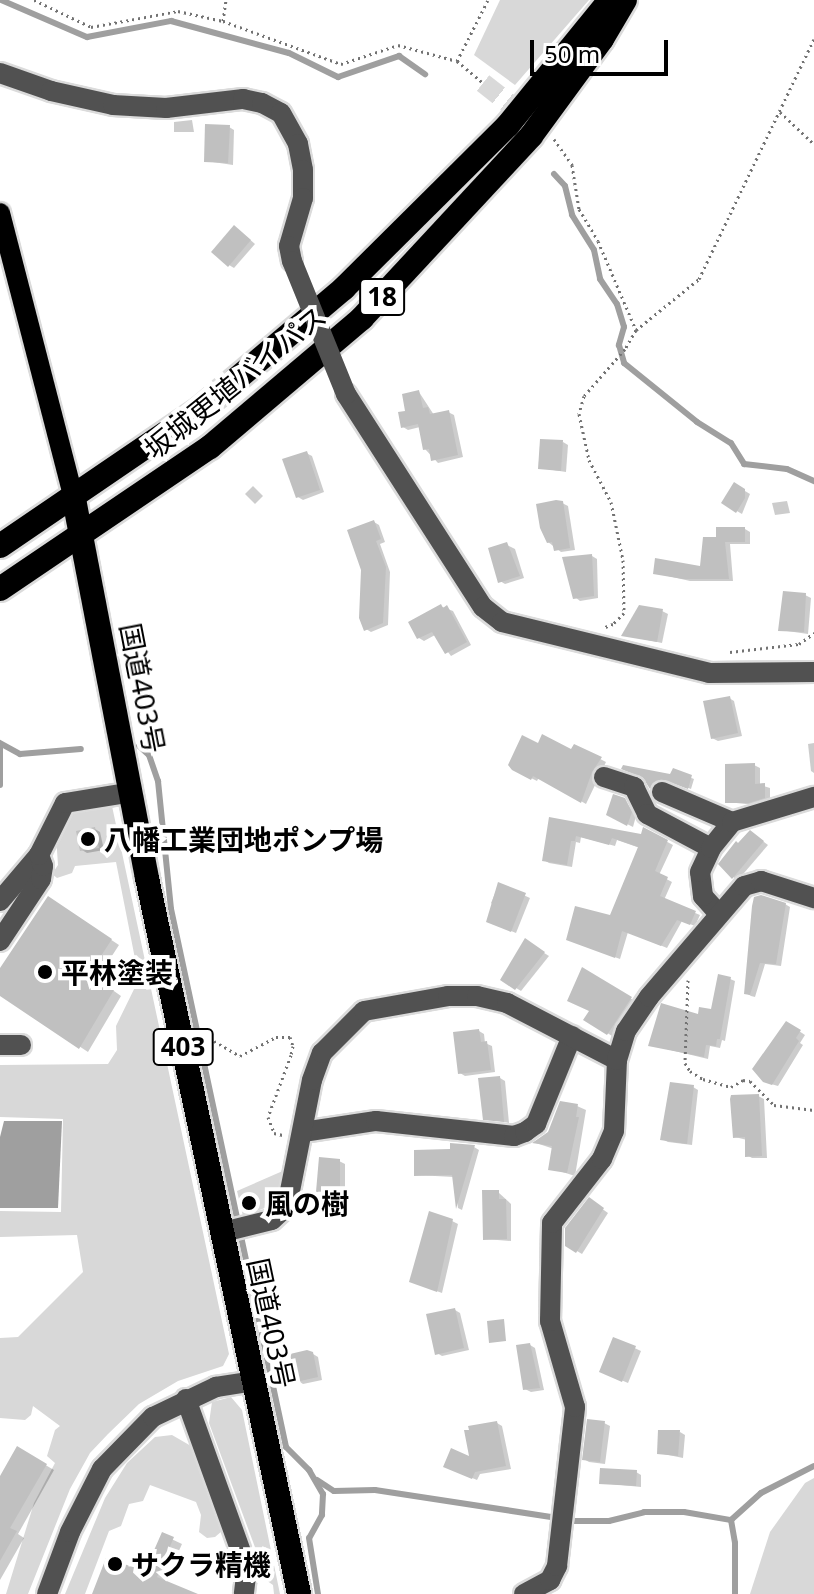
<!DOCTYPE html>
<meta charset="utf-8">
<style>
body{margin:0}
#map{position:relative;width:814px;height:1594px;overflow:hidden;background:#fff;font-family:"Noto Sans","Noto Sans JP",sans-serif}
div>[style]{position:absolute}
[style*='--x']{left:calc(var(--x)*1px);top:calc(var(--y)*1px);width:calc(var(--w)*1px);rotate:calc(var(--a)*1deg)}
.green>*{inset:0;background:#d8d8d8}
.water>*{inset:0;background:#9f9f9f}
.shadow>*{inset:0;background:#0003}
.stream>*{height:6px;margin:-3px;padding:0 3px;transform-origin:3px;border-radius:3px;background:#9f9f9f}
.building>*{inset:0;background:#c0c0c0}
.minor-tunnel>*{height:20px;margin-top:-10px;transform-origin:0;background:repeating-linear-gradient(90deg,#d9d9d9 0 20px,transparent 0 30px)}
.path>*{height:3px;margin-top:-1.5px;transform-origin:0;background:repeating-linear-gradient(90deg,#737373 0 2px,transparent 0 6px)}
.roads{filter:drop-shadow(2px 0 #dbdbdb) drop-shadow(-2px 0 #dbdbdb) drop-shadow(0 2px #dbdbdb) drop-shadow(0 -2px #dbdbdb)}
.minor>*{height:20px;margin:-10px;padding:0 10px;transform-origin:10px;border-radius:10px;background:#515151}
.major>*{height:20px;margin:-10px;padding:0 10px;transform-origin:10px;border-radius:10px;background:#000}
.highway>*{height:24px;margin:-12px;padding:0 12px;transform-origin:12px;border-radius:12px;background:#000}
.minor-bridge>*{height:20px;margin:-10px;padding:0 10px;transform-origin:10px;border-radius:10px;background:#515151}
.dots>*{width:22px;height:22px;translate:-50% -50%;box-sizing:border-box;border:4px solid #fff;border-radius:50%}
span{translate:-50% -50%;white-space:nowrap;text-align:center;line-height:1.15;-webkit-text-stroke:8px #fff;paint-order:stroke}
.shield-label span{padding:2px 6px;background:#fff;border:2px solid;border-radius:6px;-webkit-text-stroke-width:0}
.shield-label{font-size:26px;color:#000;font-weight:700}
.street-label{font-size:28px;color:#000}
.poi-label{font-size:28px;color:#000;font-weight:700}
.left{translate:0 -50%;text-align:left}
.scale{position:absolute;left:530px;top:40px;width:138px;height:36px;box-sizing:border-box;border:4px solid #000;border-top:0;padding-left:10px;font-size:24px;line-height:28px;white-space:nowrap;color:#000;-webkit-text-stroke:6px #fff;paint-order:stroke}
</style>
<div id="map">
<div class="green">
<div style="clip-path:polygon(500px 0,589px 0,515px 85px,474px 55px)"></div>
<div style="clip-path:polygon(85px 806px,112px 806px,229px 1354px,223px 1366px,178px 1381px,139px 1404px,108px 1434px,90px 1453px,70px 1489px,28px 1594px,6px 1594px,34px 1503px,55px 1463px,47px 1456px,55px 1430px,60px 1426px,33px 1406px,31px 1415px,25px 1420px,0 1418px,0 1338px,18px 1337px,83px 1272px,77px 1235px,0 1237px,0 1211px,61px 1212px,63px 1119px,0 1117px,0 1065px,108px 1064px,117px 1050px,116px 1026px,139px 979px,116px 862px,75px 866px,72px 873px,57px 878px,52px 874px,58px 865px,56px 836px,69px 813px)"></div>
<div style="clip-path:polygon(285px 1170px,273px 1205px,243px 1216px,237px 1191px)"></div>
<div style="clip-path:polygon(231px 1397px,242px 1410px,280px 1594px,274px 1594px,273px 1585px,260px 1576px,256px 1550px,209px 1423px,212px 1402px)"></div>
<div style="clip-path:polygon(172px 1435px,191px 1446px,222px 1531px,215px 1537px,207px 1538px,199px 1532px,201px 1515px,196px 1502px,150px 1485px,143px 1501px,129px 1504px,121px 1526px,109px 1531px,85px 1594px,65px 1594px,105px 1498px,127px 1463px,155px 1437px)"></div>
<div style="clip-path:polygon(814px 1478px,814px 1594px,750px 1594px,770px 1532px,805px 1483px)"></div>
</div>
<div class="water">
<div style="clip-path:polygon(4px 1121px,62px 1121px,58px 1208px,0 1208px,0 1137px)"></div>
</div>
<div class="shadow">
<div style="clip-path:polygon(192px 120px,194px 132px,174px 132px,174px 122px)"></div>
<div style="clip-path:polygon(229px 127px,234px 130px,233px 165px,206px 161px)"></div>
<div style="clip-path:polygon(240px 231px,255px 244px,234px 268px,229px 265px)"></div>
<div style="clip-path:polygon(419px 392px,434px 415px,448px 412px,454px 415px,463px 457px,438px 463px,425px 449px,420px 427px,408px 430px,403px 427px)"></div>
<div style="clip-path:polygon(563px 442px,568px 445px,566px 472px,540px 468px)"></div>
<div style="clip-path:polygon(306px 453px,312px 456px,324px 492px,303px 500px,298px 497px)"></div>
<div style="clip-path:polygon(735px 485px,750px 494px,742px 514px,723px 503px)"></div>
<div style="clip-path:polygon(253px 486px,263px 496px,255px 504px,245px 494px)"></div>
<div style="clip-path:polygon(787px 501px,790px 513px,775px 515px,772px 503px)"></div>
<div style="clip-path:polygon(562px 503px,568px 506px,575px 550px,561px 552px,548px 542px)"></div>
<div style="clip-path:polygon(374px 522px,379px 525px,385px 542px,380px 544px,390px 572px,388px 625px,371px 632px,366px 629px)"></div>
<div style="clip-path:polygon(745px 529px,750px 532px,750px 544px,730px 544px,733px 581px,690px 581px,655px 573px,702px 569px,718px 539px)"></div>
<div style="clip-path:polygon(509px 546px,515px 549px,524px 578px,505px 584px,500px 581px,490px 550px)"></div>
<div style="clip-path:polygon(592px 556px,597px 559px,598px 598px,580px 601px,575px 597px)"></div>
<div style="clip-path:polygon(805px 595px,811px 598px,808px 634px,780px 630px)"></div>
<div style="clip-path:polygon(440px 606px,453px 611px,471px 645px,451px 656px,435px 635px,424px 641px,419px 638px)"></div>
<div style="clip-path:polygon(662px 611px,668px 614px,662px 643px,624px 635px)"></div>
<div style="clip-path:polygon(729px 698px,734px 701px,742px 736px,718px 741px,712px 738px)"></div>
<div style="clip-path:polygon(814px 743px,814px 773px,811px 771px,808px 744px)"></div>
<div style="clip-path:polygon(538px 746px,572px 752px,575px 746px,606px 762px,586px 804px,539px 777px,537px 781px,513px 769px)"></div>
<div style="clip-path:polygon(754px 765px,760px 768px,760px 785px,770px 788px,770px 801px,755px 805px,727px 802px)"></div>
<div style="clip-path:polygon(674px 771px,694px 779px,691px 789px,665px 779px,654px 790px,645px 777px,672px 777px)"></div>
<div style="clip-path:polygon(624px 799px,636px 816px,633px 827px,609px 815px)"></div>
<div style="clip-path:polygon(551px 820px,643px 836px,645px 830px,673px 845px,659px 875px,672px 882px,664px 900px,700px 915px,695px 926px,682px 921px,667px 948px,628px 932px,620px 959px,574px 942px,612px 917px,640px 848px,617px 840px,615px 846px,581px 837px,580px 843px,576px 842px,572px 867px,549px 863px,544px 860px)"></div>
<div style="clip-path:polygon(95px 829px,100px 832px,104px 850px,87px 853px,82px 850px)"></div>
<div style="clip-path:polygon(756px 836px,768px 845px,738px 880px,733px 877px)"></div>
<div style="clip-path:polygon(499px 884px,530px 898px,516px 933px,494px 924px,495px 906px,491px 903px)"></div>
<div style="clip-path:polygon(57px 904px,119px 945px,97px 979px,121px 996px,88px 1052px,0 994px,0 972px)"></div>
<div style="clip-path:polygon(785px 904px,790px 907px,781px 966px,765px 964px,755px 997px,751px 996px,746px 993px)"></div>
<div style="clip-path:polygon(525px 941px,549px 956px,521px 991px,503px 980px)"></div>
<div style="clip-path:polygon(583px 970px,635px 1001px,612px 1036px,586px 1019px,592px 1011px)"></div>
<div style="clip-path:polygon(730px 979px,735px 981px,725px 1041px,722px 1040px,720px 1048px,710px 1046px,708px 1059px,650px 1045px,662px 1006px,700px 1016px,713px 1011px)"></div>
<div style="clip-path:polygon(787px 1023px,805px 1035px,800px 1043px,803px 1045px,778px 1086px,771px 1084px)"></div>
<div style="clip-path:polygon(479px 1031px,484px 1034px,485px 1043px,492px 1046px,495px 1072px,465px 1076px,460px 1073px)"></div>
<div style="clip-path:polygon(500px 1078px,505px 1081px,509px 1123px,485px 1118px)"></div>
<div style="clip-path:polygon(693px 1087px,698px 1090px,692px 1145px,668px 1142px,662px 1139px)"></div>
<div style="clip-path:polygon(758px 1096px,764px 1099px,767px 1158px,752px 1158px,747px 1155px,747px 1140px,735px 1137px)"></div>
<div style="clip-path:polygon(577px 1106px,586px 1110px,575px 1176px,550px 1168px,554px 1149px,536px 1143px)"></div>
<div style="clip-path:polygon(474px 1147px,479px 1150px,462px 1210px,458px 1208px,454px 1177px,416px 1175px,452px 1151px)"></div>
<div style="clip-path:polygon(339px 1161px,345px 1164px,345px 1195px,318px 1191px)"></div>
<div style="clip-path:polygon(498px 1192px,511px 1204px,511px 1241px,485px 1239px)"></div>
<div style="clip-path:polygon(594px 1203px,608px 1213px,582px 1254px,567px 1245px)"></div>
<div style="clip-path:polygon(452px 1221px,458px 1224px,442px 1293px,417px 1284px)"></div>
<div style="clip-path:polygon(455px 1310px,460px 1313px,469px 1350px,442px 1356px,437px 1353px)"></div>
<div style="clip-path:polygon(615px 1339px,641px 1351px,628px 1383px,607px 1374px)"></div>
<div style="clip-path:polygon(530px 1345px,535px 1348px,544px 1390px,531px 1392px,525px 1389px)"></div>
<div style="clip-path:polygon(313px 1354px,318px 1357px,322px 1380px,303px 1384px,297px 1380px)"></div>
<div style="clip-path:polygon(497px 1423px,502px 1426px,511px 1469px,480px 1474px,477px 1480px,451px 1469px,472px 1459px)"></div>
<div style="clip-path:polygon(604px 1423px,610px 1426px,605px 1464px,589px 1462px,584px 1459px)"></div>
<div style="clip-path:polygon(680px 1432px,685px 1435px,683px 1458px,659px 1453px)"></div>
<div style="clip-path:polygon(18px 1449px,54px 1470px,18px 1534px,24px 1538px,0 1580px,0 1480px)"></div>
<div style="clip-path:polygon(636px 1472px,641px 1475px,641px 1487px,601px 1483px)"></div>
<div style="clip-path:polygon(163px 1535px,182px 1544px,165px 1582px,192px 1594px,94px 1594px,146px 1573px)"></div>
</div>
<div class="stream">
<div style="--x:1;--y:0;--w:94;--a:23.3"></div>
<div style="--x:87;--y:37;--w:86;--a:-10.8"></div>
<div style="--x:171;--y:21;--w:122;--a:15.2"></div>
<div style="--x:289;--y:53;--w:55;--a:26.1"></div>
<div style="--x:338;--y:77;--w:65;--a:-19"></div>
<div style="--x:399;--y:56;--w:32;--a:35"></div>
<div style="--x:554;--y:174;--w:16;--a:47"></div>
<div style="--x:565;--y:186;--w:30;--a:76"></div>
<div style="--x:572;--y:215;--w:41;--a:57.8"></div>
<div style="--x:594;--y:250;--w:30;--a:78"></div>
<div style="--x:600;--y:279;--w:30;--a:56"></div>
<div style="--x:617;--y:304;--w:24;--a:73"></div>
<div style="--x:624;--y:327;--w:19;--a:106"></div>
<div style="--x:619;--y:345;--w:19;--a:74"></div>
<div style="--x:624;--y:363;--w:94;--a:38.9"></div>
<div style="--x:697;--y:422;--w:40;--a:32"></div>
<div style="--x:731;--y:443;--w:25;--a:58"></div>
<div style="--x:744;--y:464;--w:43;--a:6.6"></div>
<div style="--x:787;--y:469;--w:30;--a:24"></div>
<div style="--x:0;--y:743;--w:23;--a:29"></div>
<div style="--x:20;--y:754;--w:61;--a:-4.7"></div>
<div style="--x:0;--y:746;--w:39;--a:90"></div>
<div style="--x:139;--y:746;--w:13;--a:42"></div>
<div style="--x:149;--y:755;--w:28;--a:71"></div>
<div style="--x:158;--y:781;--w:129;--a:84.2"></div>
<div style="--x:171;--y:909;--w:550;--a:77.93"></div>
<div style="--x:286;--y:1447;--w:33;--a:45"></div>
<div style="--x:309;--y:1470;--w:28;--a:60"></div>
<div style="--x:323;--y:1494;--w:21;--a:93"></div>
<div style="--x:322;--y:1515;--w:26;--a:119"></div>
<div style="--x:309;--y:1538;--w:57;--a:80.9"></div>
<div style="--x:317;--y:1480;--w:20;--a:33"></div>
<div style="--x:334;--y:1491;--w:41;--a:-1.4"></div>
<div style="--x:375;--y:1490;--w:178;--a:8.7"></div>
<div style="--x:731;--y:1520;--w:40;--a:-42"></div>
<div style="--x:761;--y:1493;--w:59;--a:-27"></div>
<div style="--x:572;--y:1521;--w:37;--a:0"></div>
<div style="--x:609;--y:1521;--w:36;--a:-14"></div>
<div style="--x:644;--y:1512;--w:40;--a:0"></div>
<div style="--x:684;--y:1512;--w:48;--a:9.7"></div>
<div style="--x:731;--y:1520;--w:23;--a:80"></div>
<div style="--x:735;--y:1543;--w:51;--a:90"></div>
</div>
<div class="building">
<div style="clip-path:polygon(205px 124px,230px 125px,228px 163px,204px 162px)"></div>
<div style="clip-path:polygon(234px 225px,251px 240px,228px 267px,211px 252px)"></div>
<div style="clip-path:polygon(419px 390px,423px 408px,428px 407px,430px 414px,449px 410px,458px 455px,431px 461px,429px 449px,423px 450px,418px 424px,401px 428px,398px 412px,405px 411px,402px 394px)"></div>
<div style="clip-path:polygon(540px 439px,563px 440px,561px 471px,538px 469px)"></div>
<div style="clip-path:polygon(307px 451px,320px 490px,296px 498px,282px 459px)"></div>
<div style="clip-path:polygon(734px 482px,745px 489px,745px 498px,736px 513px,721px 503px)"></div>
<div style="clip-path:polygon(556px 500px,563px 501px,570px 548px,554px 551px,552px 542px,547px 543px,540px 528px,536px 504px)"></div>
<div style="clip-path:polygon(374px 520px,381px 539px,376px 541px,386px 567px,383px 623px,364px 631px,359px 618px,361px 570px,347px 530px)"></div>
<div style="clip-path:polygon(716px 527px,745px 527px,745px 542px,725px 542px,729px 579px,683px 579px,653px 574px,655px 558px,700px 566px,703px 537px,716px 537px)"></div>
<div style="clip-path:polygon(507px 542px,520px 576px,498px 583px,488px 548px)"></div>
<div style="clip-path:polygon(592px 554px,594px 596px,573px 599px,562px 557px)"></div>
<div style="clip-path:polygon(783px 591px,806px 593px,804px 632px,778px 631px)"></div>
<div style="clip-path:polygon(441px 604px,443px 608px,447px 605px,467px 642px,445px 654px,432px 632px,417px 639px,408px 622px)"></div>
<div style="clip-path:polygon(639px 605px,663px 609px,657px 642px,621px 636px)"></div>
<div style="clip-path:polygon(730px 696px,738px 733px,711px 739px,703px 701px)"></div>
<div style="clip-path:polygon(542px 734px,571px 749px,574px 744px,602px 757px,592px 772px,581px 803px,533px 776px,531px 780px,512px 770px,508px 765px,522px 735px,538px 743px)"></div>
<div style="clip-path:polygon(755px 763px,755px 784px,765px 783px,765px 798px,749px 803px,725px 803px,725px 764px)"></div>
<div style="clip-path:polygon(623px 765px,670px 774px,673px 768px,692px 775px,688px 789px,661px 779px,650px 789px,643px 778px,621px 769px)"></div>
<div style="clip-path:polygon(613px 794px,625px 798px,632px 812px,627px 826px,606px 815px)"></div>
<div style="clip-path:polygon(549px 817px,641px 834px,643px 827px,668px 840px,655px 871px,668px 877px,660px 896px,696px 911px,690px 925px,677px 920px,661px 946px,622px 931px,615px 958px,566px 940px,575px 906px,610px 915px,638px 847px,612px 838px,609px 845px,576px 836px,575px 841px,571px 841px,567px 865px,542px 861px)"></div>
<div style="clip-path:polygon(95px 827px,99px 848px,80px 851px,76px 831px)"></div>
<div style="clip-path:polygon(750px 830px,764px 841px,732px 879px,718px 864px,736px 841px,738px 843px)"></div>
<div style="clip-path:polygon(498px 882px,526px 893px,511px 932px,486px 922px)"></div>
<div style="clip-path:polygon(761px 895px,786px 903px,776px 964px,760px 963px,750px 995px,744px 994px,752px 906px,754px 897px)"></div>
<div style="clip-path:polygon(48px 896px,112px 939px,90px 973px,114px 990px,79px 1049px,0 996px,0 968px)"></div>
<div style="clip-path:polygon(525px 938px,545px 952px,515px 990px,500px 980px)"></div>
<div style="clip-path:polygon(582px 967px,632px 997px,607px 1035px,583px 1020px,589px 1011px,567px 1001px)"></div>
<div style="clip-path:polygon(718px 974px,731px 977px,720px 1039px,717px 1039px,716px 1046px,706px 1045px,704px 1057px,648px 1046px,661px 1003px,698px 1014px,699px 1007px,711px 1009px)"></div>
<div style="clip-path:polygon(786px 1021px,801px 1030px,796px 1038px,799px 1041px,772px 1085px,763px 1082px,752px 1069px)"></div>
<div style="clip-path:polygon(479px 1029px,481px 1042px,487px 1041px,491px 1070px,458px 1074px,453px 1032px)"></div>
<div style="clip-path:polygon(500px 1076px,504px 1122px,483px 1120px,478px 1078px)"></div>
<div style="clip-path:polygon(670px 1082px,694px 1085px,687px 1144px,660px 1140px)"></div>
<div style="clip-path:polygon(759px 1094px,762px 1156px,745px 1157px,745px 1137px,733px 1138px,730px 1099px,731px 1095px)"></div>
<div style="clip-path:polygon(560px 1101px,578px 1104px,576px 1117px,579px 1117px,567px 1173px,548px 1170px,552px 1146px,532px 1143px,548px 1132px)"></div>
<div style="clip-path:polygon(450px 1143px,475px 1145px,456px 1209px,452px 1175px,414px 1176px,414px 1150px,450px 1149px)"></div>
<div style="clip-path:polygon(319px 1157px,340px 1159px,340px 1193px,316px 1192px)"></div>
<div style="clip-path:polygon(482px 1190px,499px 1190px,499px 1199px,506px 1199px,507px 1239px,483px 1240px)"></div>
<div style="clip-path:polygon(589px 1197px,604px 1208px,576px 1253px,565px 1246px,565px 1228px)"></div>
<div style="clip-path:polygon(429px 1211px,453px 1219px,437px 1292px,409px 1282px)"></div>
<div style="clip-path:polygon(455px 1308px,464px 1348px,435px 1355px,426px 1314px)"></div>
<div style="clip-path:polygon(504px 1319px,506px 1341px,489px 1343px,487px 1321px)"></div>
<div style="clip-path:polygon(613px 1337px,636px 1346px,622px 1382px,599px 1372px)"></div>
<div style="clip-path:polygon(530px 1343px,540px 1388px,523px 1390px,516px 1345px)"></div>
<div style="clip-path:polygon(307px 1350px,313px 1352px,318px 1377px,296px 1382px,290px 1354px)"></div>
<div style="clip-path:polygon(587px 1419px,605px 1421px,600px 1462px,582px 1460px)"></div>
<div style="clip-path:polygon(497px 1421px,506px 1466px,475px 1472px,472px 1479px,443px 1467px,451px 1448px,469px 1456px,464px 1430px,469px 1430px,468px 1426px)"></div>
<div style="clip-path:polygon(658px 1430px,680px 1430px,678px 1456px,657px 1454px)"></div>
<div style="clip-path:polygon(17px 1446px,47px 1464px,10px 1528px,17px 1531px,0 1561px,0 1476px)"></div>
<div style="clip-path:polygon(600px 1468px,637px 1470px,636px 1486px,599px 1484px)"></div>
<div style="clip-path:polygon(162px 1532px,174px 1537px,157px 1577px,198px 1594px,92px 1594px,106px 1558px,145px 1571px)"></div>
</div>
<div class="minor-tunnel">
<div style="--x:483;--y:83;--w:89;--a:38.2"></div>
</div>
<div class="path">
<div style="--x:34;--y:0;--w:63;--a:25.3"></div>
<div style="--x:91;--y:27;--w:88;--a:-10.4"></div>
<div style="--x:178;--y:11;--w:46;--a:12.5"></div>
<div style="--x:223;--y:21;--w:126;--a:20"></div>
<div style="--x:341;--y:64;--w:60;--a:-18.4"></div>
<div style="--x:398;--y:45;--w:61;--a:15.2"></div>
<div style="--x:457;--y:61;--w:34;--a:40"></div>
<div style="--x:223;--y:21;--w:21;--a:-82"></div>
<div style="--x:457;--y:61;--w:68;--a:-63.1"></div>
<div style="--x:780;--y:112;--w:47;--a:43.3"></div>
<div style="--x:554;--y:139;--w:32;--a:55"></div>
<div style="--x:572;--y:165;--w:45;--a:81"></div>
<div style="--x:579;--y:209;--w:37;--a:59"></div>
<div style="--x:598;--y:241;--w:97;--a:66.9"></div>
<div style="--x:636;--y:330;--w:22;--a:120"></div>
<div style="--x:625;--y:349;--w:62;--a:131.1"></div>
<div style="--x:584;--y:396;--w:19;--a:106"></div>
<div style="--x:579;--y:414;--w:47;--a:77.7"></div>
<div style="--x:589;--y:460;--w:47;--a:62.4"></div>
<div style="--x:611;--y:502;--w:59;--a:78.3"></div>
<div style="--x:623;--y:560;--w:53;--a:88.9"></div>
<div style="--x:624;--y:613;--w:16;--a:135"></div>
<div style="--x:613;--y:624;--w:9;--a:159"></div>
<div style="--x:636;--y:330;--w:81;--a:-39"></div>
<div style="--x:699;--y:279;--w:266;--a:-64.4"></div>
<div style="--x:730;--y:652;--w:69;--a:-6.6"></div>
<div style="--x:799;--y:644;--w:19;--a:-36"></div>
<div style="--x:688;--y:980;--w:83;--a:92.1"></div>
<div style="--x:685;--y:1063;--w:9;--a:58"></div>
<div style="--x:690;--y:1071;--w:15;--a:32"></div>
<div style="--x:703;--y:1079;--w:29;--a:16"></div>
<div style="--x:731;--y:1087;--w:14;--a:-30"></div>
<div style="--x:743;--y:1080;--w:7;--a:8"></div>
<div style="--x:750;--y:1081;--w:34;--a:45"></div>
<div style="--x:774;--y:1105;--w:40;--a:7.1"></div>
<div style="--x:202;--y:1041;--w:12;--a:0"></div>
<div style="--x:214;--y:1041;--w:30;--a:30"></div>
<div style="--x:240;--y:1056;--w:41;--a:-27.8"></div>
<div style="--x:276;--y:1037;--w:14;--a:0"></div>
<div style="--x:290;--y:1037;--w:9;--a:72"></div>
<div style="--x:293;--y:1046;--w:9;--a:103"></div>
<div style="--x:291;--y:1055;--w:66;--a:110.4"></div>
<div style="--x:268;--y:1117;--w:17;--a:69"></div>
<div style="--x:274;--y:1133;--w:9;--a:13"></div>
</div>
<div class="roads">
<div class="minor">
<div style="--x:0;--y:73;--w:54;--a:19.4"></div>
<div style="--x:51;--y:91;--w:64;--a:12.7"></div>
<div style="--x:113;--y:105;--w:53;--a:3.2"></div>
<div style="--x:166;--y:108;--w:78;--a:-6.7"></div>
<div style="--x:243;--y:99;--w:19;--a:12"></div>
<div style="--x:262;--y:103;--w:21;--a:28"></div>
<div style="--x:281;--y:113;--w:35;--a:61"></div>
<div style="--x:298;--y:144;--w:26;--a:79"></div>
<div style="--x:303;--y:170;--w:28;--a:90"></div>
<div style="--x:303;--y:198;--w:50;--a:106.3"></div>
<div style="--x:289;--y:246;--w:15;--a:79"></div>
<div style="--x:346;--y:394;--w:253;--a:57.3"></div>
<div style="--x:483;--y:607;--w:24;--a:38"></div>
<div style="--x:502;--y:622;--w:213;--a:13.8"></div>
<div style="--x:709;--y:673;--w:105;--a:-0.5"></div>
<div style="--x:604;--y:777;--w:32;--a:18"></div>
<div style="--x:634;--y:787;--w:30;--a:64"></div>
<div style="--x:647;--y:814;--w:72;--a:28"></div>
<div style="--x:662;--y:792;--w:76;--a:23.2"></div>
<div style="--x:0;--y:901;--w:60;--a:-49.7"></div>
<div style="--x:719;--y:914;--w:24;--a:-132"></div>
<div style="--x:703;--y:896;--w:24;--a:-97"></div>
<div style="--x:700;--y:872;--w:26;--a:-65"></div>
<div style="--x:711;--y:848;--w:33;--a:-51"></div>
<div style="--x:732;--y:822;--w:86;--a:-17"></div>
<div style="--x:0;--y:941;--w:74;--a:-56.5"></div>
<div style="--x:41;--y:879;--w:13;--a:-81"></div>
<div style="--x:43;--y:866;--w:12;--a:-110"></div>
<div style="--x:39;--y:855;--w:58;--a:-63.4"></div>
<div style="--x:65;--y:803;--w:68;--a:-9.3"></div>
<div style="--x:0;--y:1045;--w:21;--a:0"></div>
<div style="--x:303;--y:1132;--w:74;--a:-8.6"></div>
<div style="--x:376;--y:1121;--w:139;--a:6.2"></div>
<div style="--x:514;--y:1136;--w:12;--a:-20"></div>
<div style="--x:525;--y:1132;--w:14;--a:-36"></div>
<div style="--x:536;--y:1124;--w:95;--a:-67.8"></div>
<div style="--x:223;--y:1232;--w:50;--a:-13.8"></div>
<div style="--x:272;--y:1220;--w:21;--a:-43"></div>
<div style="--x:287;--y:1206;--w:128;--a:-78.8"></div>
<div style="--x:312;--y:1080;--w:29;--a:-70"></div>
<div style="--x:322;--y:1053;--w:59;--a:-45"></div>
<div style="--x:364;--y:1011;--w:85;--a:-10.1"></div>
<div style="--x:448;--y:996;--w:29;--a:0"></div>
<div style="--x:477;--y:996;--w:31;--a:13"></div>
<div style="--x:507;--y:1003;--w:124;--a:27.4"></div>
<div style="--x:186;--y:1399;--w:180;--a:70.2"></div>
<div style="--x:247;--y:1568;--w:26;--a:97"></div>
<div style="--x:47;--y:1594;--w:66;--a:-69.6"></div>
<div style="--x:70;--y:1532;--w:71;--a:-63.1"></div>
<div style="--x:102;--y:1469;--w:73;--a:-45.6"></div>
<div style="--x:153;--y:1417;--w:70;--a:-25.5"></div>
<div style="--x:216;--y:1387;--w:38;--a:-9"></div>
<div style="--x:524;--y:1594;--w:30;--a:-28"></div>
<div style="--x:550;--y:1580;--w:16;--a:-63"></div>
<div style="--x:557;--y:1566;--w:160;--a:-83.5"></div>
<div style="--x:575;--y:1407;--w:90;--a:-106.2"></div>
<div style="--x:550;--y:1321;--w:98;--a:-88.8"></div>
<div style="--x:552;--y:1223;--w:81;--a:-52"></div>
<div style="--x:602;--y:1159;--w:30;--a:-67"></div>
<div style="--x:614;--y:1131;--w:71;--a:-87.6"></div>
<div style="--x:617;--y:1060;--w:30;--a:-73"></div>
<div style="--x:626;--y:1031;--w:41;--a:-55.9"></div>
<div style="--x:649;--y:997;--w:146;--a:-49.4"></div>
<div style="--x:744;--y:886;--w:18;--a:-16"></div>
<div style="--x:761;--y:881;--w:56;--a:17.8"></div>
</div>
<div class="major">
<div style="--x:0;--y:213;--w:295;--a:75.5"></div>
</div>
<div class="highway">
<div style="--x:74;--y:499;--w:386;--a:79.1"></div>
<div style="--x:147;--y:878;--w:732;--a:78.01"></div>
<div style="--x:0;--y:546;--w:243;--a:-34.3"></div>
<div style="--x:201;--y:409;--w:187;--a:-40.2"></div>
<div style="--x:344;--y:288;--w:231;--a:-44.8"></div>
<div style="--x:508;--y:125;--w:161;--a:-50.8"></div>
<div style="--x:0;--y:589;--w:254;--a:-34.1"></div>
<div style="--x:210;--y:447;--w:199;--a:-40.3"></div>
<div style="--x:362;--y:318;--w:248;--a:-47.1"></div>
<div style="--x:531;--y:136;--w:120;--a:-53.8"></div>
<div style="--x:602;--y:39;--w:45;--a:-59.5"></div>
</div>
</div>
<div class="minor-bridge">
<div style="--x:292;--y:261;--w:144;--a:67.9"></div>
</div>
<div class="dots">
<div style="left:88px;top:839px;background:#000"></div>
<div style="left:45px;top:972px;background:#000"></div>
<div style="left:249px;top:1203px;background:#000"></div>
<div style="left:115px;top:1564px;background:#000"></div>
</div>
<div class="shield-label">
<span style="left:382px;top:297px">18</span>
<span style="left:183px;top:1047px">403</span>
</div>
<div class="street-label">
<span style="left:235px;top:382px;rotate:-39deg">坂城更埴バイパス</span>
<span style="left:143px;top:688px;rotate:79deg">国道403号</span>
<span style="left:272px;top:1323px;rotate:78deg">国道403号</span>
</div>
<div class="poi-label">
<span class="left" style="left:104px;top:839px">八幡工業団地ポンプ場</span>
<span class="left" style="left:61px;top:972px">平林塗装</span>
<span class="left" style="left:265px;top:1203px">風の樹</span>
<span class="left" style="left:131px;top:1564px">サクラ精機</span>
</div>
<div class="scale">50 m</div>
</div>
